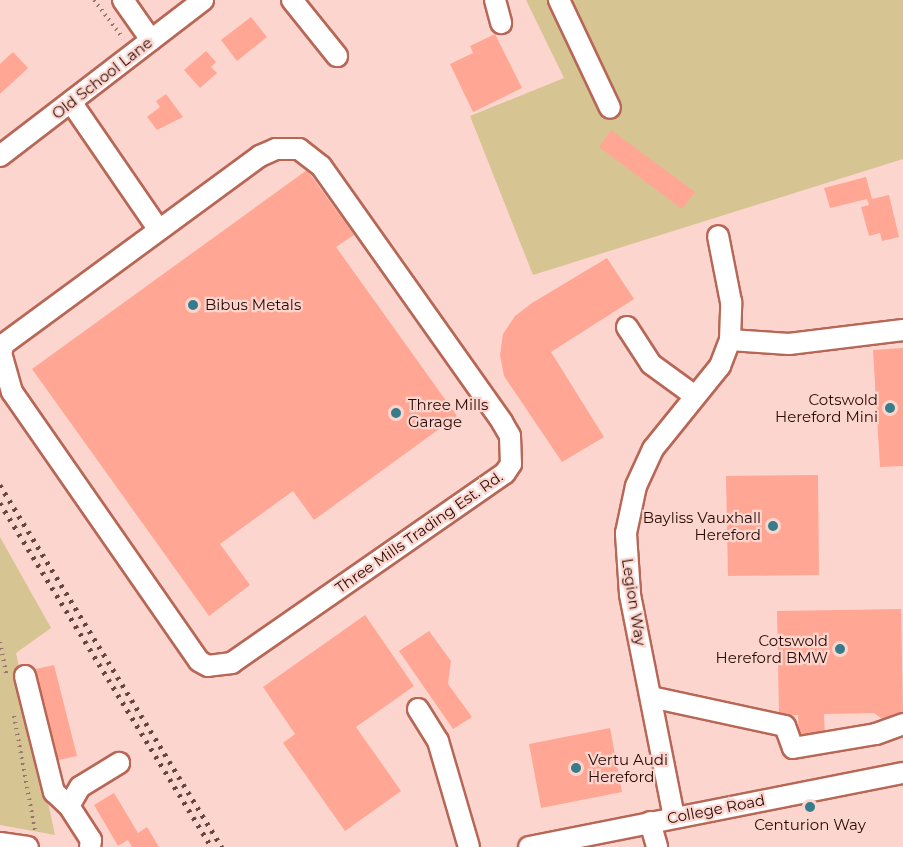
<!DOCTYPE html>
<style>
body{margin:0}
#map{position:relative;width:903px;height:847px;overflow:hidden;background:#fcd6ce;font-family:Montserrat,sans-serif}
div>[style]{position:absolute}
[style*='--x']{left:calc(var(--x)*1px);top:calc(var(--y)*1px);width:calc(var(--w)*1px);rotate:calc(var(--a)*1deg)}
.green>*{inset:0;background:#d6c592}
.building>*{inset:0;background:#ffa794}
.path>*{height:4px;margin-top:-2px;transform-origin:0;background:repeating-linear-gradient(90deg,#97746e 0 1.5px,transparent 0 6px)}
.roads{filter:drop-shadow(2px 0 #b86756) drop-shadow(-2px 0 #b86756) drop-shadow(0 2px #b86756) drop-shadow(0 -2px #b86756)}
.minor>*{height:20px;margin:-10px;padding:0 10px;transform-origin:10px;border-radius:10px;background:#fff}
.rail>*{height:4.5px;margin-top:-2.25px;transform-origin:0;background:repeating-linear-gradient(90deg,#674540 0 3px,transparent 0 9px)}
.dots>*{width:16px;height:16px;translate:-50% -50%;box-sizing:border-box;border:3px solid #fcd6ce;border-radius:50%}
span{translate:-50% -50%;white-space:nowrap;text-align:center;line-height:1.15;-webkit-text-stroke:4.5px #fcd6ce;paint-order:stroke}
.street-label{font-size:15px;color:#2a0a05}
.poi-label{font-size:15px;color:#2a0a05}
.left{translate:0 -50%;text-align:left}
.right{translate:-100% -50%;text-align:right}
</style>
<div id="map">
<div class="green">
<div style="clip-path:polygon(526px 0,903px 0,903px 159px,533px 275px,470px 116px,564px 78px)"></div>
<div style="clip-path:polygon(0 537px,51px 628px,16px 653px,55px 835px,0 825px)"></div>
</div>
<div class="building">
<div style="clip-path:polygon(251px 17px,267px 37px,237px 61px,221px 40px)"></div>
<div style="clip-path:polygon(495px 34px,522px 88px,473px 112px,450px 64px,473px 53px,470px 46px)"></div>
<div style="clip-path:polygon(206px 51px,216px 62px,211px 67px,217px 73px,200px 88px,184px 70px)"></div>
<div style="clip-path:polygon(13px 52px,28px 68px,0 94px,0 64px)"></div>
<div style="clip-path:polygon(166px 94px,183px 117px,157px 130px,147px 117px,160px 107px,156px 101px)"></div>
<div style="clip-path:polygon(611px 130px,695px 192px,682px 209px,599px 147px)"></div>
<div style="clip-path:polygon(307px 170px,354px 235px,336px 247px,457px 416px,314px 520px,293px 491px,220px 544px,250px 585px,209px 616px,32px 369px)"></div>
<div style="clip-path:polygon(866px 177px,872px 199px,889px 195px,899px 237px,882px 241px,880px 233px,869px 236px,861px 207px,869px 205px,867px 199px,830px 208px,824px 188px)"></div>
<div style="clip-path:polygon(607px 258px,634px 299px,551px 352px,604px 437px,562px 462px,504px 376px,500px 355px,503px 334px,515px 316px,532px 303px)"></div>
<div style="clip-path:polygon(903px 348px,903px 466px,880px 467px,873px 350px)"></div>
<div style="clip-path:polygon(818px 475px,819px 575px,728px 576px,726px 476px)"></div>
<div style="clip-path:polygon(901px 609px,903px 716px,885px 721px,874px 713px,824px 714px,825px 738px,799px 738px,798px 715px,779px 716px,777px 611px)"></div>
<div style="clip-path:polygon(365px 615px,414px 686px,356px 727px,401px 791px,345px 831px,283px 743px,295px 734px,263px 687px)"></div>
<div style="clip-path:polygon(429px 631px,451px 661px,448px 684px,472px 717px,453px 729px,399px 651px)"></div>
<div style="clip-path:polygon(54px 665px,77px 756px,54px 761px,31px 670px)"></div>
<div style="clip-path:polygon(610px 728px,622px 792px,541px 808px,529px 744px)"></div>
<div style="clip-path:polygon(114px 793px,138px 833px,147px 827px,159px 847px,132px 847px,128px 840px,118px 846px,94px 805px)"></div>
</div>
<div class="path">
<div style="--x:94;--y:0;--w:48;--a:52.7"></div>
<div style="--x:0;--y:642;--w:33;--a:79"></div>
<div style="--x:14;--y:716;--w:116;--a:79.6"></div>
</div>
<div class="roads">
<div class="minor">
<div style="--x:123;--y:0;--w:49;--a:55"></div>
<div style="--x:292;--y:0;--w:72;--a:51.2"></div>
<div style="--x:495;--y:0;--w:24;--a:75"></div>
<div style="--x:559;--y:0;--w:119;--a:64.7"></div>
<div style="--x:71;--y:102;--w:155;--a:55.5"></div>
<div style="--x:276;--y:149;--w:23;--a:0"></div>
<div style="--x:299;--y:149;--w:28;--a:38"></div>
<div style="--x:321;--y:166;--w:314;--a:54.7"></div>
<div style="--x:502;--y:422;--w:16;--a:60"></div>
<div style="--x:510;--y:436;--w:28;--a:88"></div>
<div style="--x:511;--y:464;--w:11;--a:124"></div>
<div style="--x:505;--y:473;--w:333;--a:145.2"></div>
<div style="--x:232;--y:663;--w:24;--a:173"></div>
<div style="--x:208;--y:666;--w:10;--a:-151"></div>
<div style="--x:199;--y:661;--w:328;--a:-124.8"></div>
<div style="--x:12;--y:392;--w:41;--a:-105.8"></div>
<div style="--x:1;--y:353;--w:9;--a:-72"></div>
<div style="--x:4;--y:344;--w:318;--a:-36.3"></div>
<div style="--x:260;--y:156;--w:17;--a:-24"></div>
<div style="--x:0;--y:156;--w:256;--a:-37.5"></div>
<div style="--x:627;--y:327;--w:44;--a:57"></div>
<div style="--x:651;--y:364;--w:54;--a:36"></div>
<div style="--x:730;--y:340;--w:59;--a:3.9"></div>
<div style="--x:789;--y:344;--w:115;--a:-7"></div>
<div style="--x:25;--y:676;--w:120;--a:76"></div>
<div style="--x:54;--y:792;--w:21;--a:43"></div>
<div style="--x:651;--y:697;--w:137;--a:12.2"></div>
<div style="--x:785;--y:726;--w:23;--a:70"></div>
<div style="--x:793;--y:748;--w:84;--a:-9.6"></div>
<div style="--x:876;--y:734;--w:29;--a:-20"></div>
<div style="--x:418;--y:709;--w:38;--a:58"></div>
<div style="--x:438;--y:741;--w:110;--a:73.7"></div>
<div style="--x:674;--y:817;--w:227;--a:-101.2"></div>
<div style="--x:630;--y:594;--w:61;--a:-93.8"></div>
<div style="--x:626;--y:533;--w:48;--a:-78"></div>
<div style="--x:636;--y:486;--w:41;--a:-65.3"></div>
<div style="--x:653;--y:449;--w:107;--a:-51.1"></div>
<div style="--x:720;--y:366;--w:28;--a:-69"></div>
<div style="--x:730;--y:340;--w:38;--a:-88"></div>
<div style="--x:731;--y:302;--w:67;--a:-101.1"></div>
<div style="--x:650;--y:822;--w:26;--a:74"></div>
<div style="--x:0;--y:843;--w:28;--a:8"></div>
<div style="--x:90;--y:847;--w:7;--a:-82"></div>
<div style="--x:91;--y:840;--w:40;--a:-122.9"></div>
<div style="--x:69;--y:806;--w:22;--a:-60"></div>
<div style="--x:80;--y:787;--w:46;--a:-31.6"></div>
<div style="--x:529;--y:847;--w:381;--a:-11.2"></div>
</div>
</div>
<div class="rail">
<div style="--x:0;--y:485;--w:425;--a:58.5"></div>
<div style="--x:0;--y:503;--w:404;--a:58.4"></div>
</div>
<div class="dots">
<div style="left:193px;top:305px;background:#377c8a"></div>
<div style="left:890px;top:408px;background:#377c8a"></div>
<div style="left:396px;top:413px;background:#377c8a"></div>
<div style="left:773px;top:526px;background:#377c8a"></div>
<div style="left:840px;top:649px;background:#377c8a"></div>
<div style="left:576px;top:768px;background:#377c8a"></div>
<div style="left:810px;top:807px;background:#377c8a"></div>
</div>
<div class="street-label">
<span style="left:102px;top:78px;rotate:-38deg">Old School Lane</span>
<span style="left:419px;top:532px;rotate:-35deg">Three Mills Trading Est. Rd.</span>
<span style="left:634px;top:602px;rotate:81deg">Legion Way</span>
<span style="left:716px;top:809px;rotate:-11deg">College Road</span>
</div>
<div class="poi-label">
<span class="left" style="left:205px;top:305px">Bibus Metals</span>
<span class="right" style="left:878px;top:408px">Cotswold<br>Hereford Mini</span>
<span class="left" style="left:408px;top:413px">Three Mills<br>Garage</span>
<span class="right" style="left:761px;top:526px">Bayliss Vauxhall<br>Hereford</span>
<span class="right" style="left:828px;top:649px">Cotswold<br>Hereford BMW</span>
<span class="left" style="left:588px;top:768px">Vertu Audi<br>Hereford</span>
<span style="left:810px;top:825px">Centurion Way</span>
</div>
</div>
